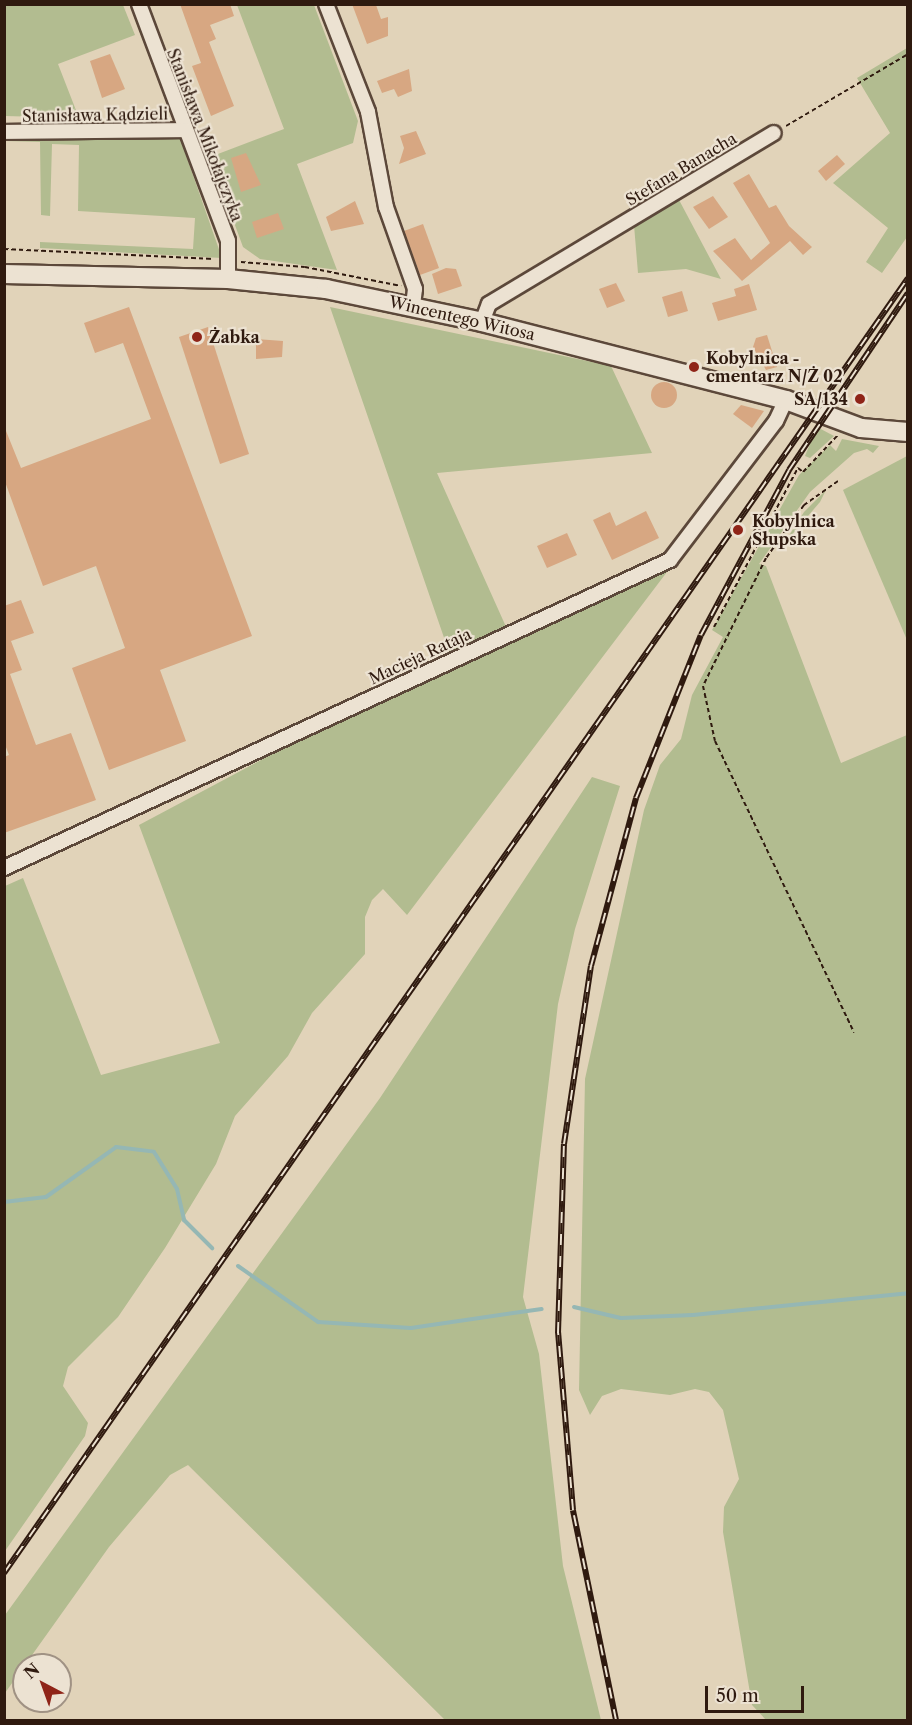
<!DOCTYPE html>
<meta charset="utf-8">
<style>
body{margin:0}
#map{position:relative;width:912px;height:1725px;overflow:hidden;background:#e1d3b9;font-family:"Libre Caslon Text",serif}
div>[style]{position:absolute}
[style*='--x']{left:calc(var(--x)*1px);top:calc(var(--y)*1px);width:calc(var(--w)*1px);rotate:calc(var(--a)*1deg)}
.green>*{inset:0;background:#b2bc90}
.stream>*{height:4px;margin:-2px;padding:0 2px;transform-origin:2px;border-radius:2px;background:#95b7b4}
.building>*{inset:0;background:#d7a782}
.round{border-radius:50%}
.path>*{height:2px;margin-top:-1px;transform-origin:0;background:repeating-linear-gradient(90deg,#2f1a0f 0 4.5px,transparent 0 7.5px)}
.roads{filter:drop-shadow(2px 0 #5c483a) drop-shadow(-2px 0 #5c483a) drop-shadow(0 2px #5c483a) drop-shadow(0 -2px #5c483a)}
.minor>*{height:14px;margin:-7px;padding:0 7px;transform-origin:7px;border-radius:7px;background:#ece2d2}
.tertiary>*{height:18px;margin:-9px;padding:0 9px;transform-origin:9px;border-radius:9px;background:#ece2d2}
.rail>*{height:6px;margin-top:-3px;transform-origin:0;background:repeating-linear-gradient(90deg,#ece2d2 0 11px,#2f1a0f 0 22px);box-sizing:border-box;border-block:2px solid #2f1a0f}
.dots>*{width:16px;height:16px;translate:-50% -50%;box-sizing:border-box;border:3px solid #ece2d2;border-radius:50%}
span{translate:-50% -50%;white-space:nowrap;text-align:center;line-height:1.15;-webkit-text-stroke:4.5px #ece2d2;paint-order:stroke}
.street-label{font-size:16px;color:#2f1a0f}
.poi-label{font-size:16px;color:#2f1a0f;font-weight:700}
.left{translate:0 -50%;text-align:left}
.right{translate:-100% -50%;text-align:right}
.frame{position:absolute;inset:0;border:6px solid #2f1a0f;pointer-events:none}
.north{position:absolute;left:12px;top:1653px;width:60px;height:60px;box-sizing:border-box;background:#ece2d2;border:2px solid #a09284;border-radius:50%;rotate:319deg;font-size:16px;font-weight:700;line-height:24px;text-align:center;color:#2f1a0f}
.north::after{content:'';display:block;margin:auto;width:21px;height:27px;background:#8f2418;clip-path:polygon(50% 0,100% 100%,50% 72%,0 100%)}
.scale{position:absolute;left:705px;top:1686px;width:99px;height:27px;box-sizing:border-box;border:3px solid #2f1a0f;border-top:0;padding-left:8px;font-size:18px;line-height:21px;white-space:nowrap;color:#2f1a0f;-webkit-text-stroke:4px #ece2d2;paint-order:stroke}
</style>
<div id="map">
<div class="green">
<div style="clip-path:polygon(5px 4px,123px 5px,135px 35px,58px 64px,79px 118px,5px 116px)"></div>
<div style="clip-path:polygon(237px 5px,314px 5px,358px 121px,353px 143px,297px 164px,337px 270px,260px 259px,243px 247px,210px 157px,284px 129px)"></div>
<div style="clip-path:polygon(907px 48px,907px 237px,882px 273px,866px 262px,888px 228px,833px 183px,890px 133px,857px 78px)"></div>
<div style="clip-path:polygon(5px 135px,180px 138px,222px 258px,40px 248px,40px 242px,193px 249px,195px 218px,78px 211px,79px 145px,52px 144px,50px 216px,41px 215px,40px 142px,5px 141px)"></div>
<div style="clip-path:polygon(678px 198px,721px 279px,686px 269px,638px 273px,634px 225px)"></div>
<div style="clip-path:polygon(330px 307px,611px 366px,652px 453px,437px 473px,507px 629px,450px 655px)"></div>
<div style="clip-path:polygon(817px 427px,834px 436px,810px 458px,805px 456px)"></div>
<div style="clip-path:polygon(842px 439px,879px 446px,873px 453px,867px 449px,854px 453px,810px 492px,759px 564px,766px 566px,841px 763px,907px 735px,907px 1720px,766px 1720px,752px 1705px,723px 1532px,724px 1507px,739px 1479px,723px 1410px,709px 1392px,695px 1389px,670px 1395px,621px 1389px,602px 1396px,590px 1415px,579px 1390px,585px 1079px,644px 810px,660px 765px,681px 739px,692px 695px,723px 637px,712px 630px,799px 475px,830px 445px,836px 451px)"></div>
<div style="clip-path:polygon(907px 456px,907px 640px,843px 490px)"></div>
<div style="clip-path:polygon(826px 490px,820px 502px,783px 545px,804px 512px)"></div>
<div style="clip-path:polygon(673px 564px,407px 915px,383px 889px,372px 900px,365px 917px,365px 954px,312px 1013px,288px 1056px,235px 1116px,216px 1164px,165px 1248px,118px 1317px,68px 1367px,63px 1386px,88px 1423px,85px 1436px,5px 1551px,5px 886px,23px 878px,101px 1075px,220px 1043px,139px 825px,325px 726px)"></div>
<div style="clip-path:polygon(592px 777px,620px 786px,575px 929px,558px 1004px,523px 1297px,539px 1354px,563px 1566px,601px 1720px,445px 1720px,188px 1465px,170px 1475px,109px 1547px,5px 1693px,5px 1615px,380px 1098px)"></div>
</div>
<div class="stream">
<div style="--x:4;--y:1202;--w:42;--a:-6.8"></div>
<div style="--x:46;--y:1197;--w:86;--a:-35.5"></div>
<div style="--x:116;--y:1147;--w:38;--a:7"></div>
<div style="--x:154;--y:1152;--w:44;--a:58.1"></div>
<div style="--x:177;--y:1189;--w:32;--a:77"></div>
<div style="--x:184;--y:1220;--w:40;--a:45"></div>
<div style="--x:238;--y:1266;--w:98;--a:35"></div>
<div style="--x:318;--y:1322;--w:93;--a:3.7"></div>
<div style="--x:411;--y:1328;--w:132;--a:-8.3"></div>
<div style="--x:574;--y:1307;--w:48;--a:13.2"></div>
<div style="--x:621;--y:1318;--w:72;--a:-2.4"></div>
<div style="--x:693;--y:1315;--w:216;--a:-5.8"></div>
</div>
<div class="building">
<div style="clip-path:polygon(180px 4px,230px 4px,234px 16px,210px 25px,216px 39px,209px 42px,234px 106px,211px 116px,192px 66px,201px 63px)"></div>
<div style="clip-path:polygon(352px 4px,376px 5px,381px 19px,388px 17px,388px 36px,367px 44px)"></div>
<div style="clip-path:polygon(110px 54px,125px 89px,102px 98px,90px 61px)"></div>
<div style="clip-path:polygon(409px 69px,412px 91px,398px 97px,394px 89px,382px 93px,377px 81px)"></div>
<div style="clip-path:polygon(416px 131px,426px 154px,399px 164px,404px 148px,400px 136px)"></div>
<div style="clip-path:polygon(246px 153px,261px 185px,241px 192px,231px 158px)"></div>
<div style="clip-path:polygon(837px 155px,845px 164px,826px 181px,818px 171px)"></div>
<div style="clip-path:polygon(749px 174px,769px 208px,776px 205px,789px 226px,812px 247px,803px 255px,790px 241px,742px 281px,713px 251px,735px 238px,751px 260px,770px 243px,733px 183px)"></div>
<div style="clip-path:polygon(713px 196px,728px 217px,709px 229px,693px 207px)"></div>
<div style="clip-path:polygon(355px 201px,364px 224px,331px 231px,326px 217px)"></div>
<div style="clip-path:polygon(278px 213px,284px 229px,257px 238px,252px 222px)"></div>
<div style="clip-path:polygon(423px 224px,439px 268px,420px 275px,404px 231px)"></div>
<div style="clip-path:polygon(446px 268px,456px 269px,462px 286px,438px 294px,432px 274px)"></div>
<div style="clip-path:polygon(616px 283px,625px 301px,607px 308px,599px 289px)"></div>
<div style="clip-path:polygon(749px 284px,757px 310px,718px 321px,712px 303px,736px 296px,734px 289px)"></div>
<div style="clip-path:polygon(682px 291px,688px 311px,668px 317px,662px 297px)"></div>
<div style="clip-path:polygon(129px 307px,252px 636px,160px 670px,186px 741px,109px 770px,72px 668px,125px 648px,96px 566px,43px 586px,4px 479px,4px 426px,21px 468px,151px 419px,123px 343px,95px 353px,84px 323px)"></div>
<div style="clip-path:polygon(208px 327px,249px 454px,220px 464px,179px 337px)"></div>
<div style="clip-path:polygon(767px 335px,777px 367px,766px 370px,753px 347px,756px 338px)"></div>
<div style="clip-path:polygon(256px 339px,283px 341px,282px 357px,256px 359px)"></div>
<div class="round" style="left:651px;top:382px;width:26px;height:26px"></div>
<div style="clip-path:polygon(741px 405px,764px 411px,752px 428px,733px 414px)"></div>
<div style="clip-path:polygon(646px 511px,659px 538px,612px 560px,593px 520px,610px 512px,616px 526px)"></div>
<div style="clip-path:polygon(567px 533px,577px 555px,547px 568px,537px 546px)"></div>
<div style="clip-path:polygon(21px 600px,34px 633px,11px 641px,22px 670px,10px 674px,26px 718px,36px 745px,71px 733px,96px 800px,4px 833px,4px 757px,9px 755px,4px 742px,4px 606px)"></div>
</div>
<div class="path">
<div style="--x:786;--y:126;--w:142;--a:-30.5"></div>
<div style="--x:4;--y:249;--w:210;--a:2.7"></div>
<div style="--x:241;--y:262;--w:64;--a:4.5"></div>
<div style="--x:305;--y:267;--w:98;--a:11.2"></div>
<div style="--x:838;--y:481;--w:42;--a:144.8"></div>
<div style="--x:804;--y:505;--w:65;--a:125.6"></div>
<div style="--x:766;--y:558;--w:143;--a:116.2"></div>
<div style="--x:703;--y:686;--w:56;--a:77.7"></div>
<div style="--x:715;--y:741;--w:323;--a:64.5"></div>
<div style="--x:714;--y:627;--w:180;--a:-62.2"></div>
<div style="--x:798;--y:468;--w:6;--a:39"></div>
<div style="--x:803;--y:472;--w:50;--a:-46.6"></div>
</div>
<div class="roads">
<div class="minor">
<div style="--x:139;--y:4;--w:253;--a:69.4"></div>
<div style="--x:228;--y:241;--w:38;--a:90"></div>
<div style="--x:326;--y:4;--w:116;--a:68.7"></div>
<div style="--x:368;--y:112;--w:97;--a:79.3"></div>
<div style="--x:386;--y:207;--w:87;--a:70.5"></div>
<div style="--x:415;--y:289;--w:16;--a:97"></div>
<div style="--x:4;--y:132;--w:182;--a:-0.6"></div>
<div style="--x:482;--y:322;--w:19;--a:-69"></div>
<div style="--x:489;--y:304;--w:332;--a:-31"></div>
<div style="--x:4;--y:868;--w:734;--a:-24.82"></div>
<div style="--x:670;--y:560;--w:175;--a:-52.7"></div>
<div style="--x:776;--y:421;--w:23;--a:-65"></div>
</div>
<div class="tertiary">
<div style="--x:4;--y:274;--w:224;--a:1.3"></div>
<div style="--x:228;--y:279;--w:99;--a:5.8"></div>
<div style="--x:326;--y:289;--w:159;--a:11.9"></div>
<div style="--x:482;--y:322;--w:314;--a:14.4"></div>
<div style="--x:786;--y:400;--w:80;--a:20.5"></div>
<div style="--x:861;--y:428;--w:47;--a:4.9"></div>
</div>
</div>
<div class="rail">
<div style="--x:4;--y:1573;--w:1579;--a:-55.08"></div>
<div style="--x:616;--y:1720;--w:214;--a:-101.6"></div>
<div style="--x:573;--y:1510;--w:178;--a:-94.8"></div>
<div style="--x:558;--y:1333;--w:189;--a:-88.2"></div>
<div style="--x:564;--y:1144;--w:180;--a:-81.4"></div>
<div style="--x:591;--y:966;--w:174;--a:-75"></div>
<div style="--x:636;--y:798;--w:175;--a:-68.3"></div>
<div style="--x:701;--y:635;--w:187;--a:-61.9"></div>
<div style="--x:789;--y:470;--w:213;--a:-56.1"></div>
</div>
<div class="dots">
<div style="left:197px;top:337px;background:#8f2418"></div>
<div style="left:694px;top:367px;background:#8f2418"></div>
<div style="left:860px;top:399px;background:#8f2418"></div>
<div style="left:738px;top:530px;background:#8f2418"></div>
</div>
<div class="street-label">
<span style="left:95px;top:115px;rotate:-1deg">Stanisława Kądzieli</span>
<span style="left:205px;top:135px;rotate:69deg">Stanisława Mikołajczyka</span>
<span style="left:681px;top:169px;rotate:-31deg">Stefana Banacha</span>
<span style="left:462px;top:318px;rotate:13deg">Wincentego Witosa</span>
<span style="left:420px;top:656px;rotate:-25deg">Macieja Rataja</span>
</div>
<div class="poi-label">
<span class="left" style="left:209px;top:337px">Żabka</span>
<span class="left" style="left:706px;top:367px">Kobylnica -<br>cmentarz N/Ż 02</span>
<span class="right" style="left:848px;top:399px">SA/134</span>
<span class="left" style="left:752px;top:530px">Kobylnica<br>Słupska</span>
</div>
<div class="frame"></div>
<div class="north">N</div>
<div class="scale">50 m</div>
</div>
